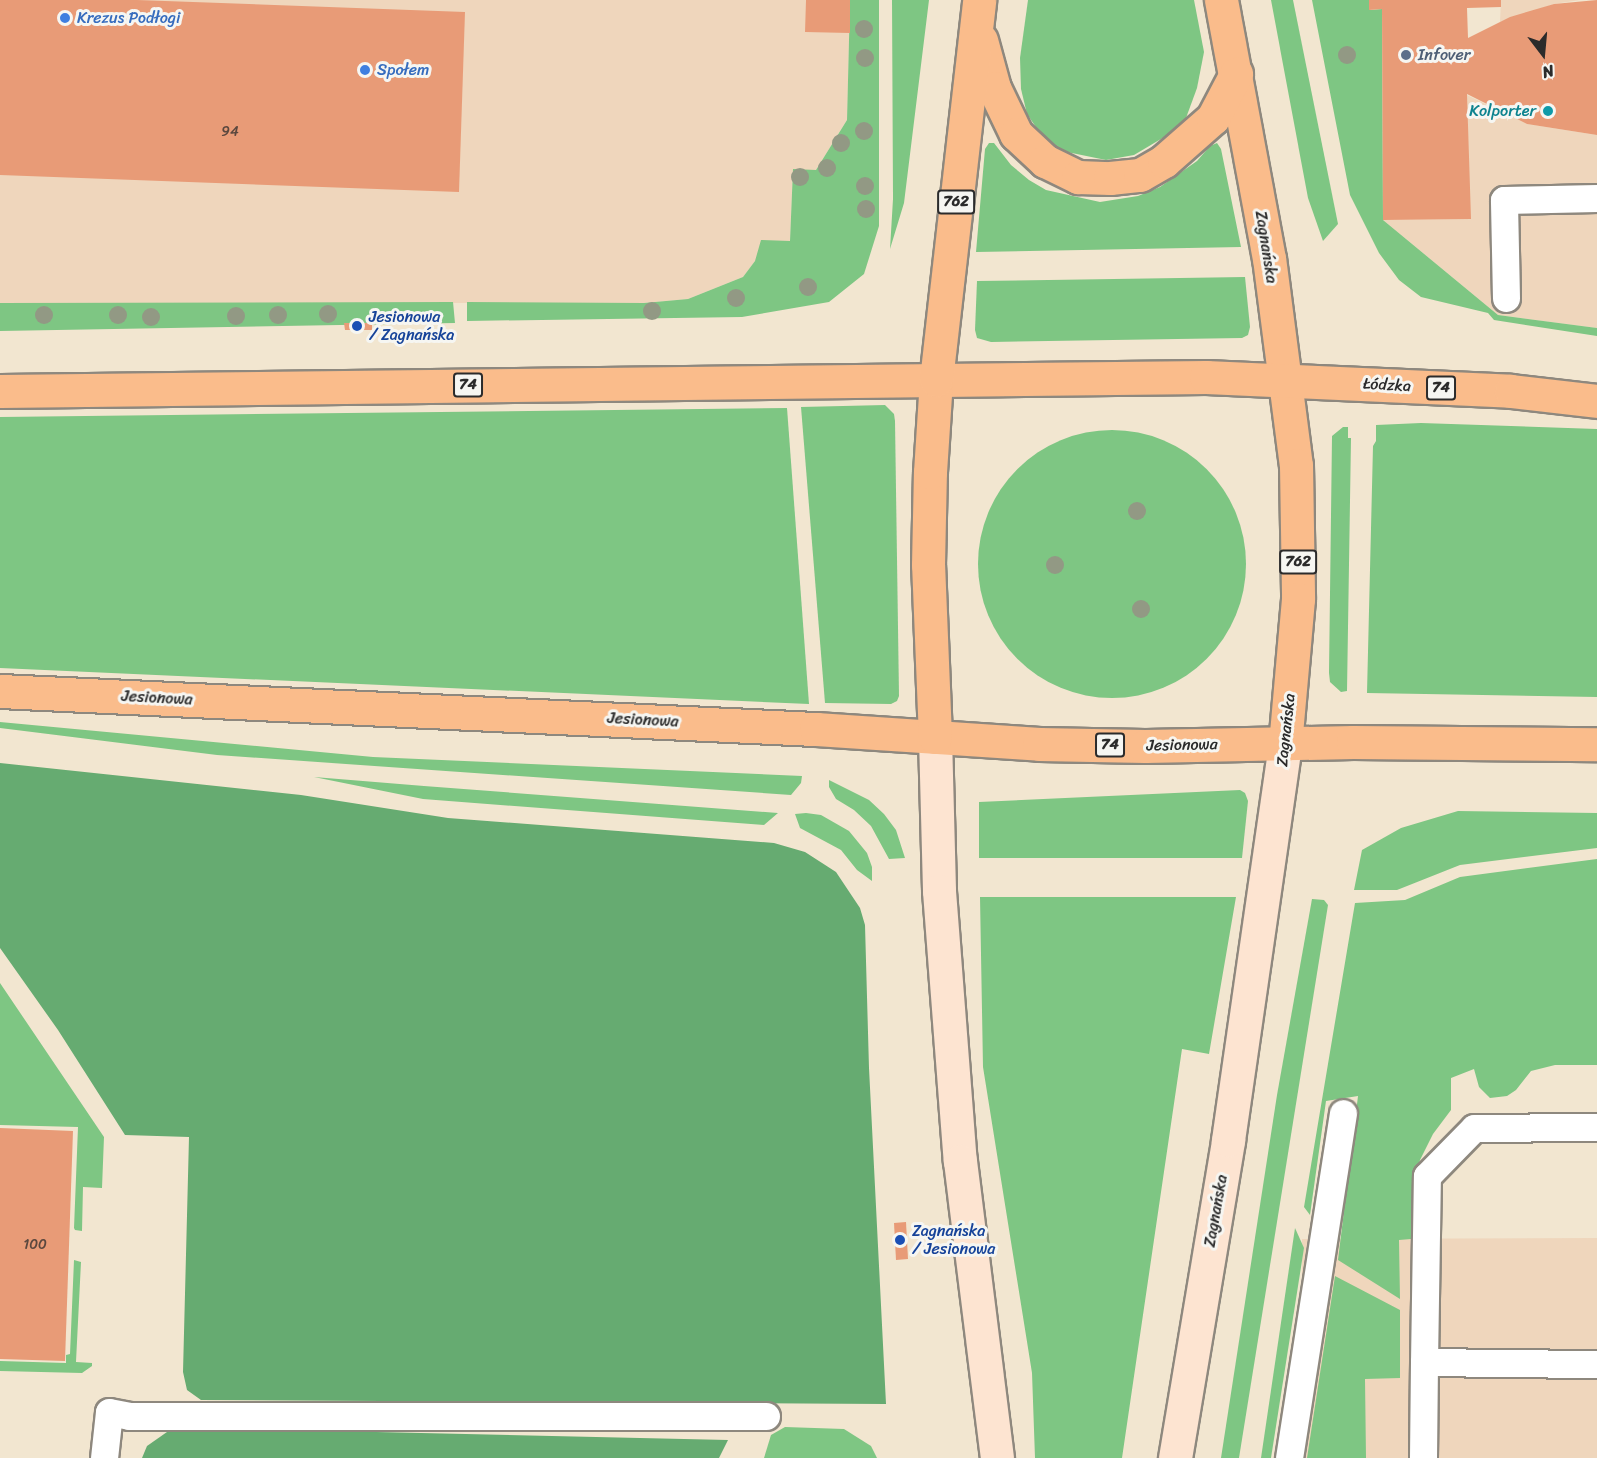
<!DOCTYPE html>
<meta charset="utf-8">
<style>
body{margin:0}
#map{position:relative;width:1597px;height:1458px;overflow:hidden;background:#f2e6d0;font-family:Sriracha,sans-serif}
div>[style]{position:absolute}
[style*='--x']{left:calc(var(--x)*1px);top:calc(var(--y)*1px);width:calc(var(--w)*1px);rotate:calc(var(--a)*1deg)}
.built>*{inset:0;background:#efd6bc}
.green>*{inset:0;background:#7ec683}
.round{border-radius:50%}
.forest>*{inset:0;background:#66ab71}
.building>*{inset:0;background:#e89b77}
.roads{filter:drop-shadow(2px 0 #8e887e) drop-shadow(-2px 0 #8e887e) drop-shadow(0 2px #8e887e) drop-shadow(0 -2px #8e887e)}
.service>*{height:27px;margin:-13.5px;padding:0 13.5px;transform-origin:13.5px;border-radius:13.5px;background:#fff}
.secondary>*{height:33px;margin:-16.5px;padding:0 16.5px;transform-origin:16.5px;border-radius:16.5px;background:#fde4d1}
.primary>*{height:33px;margin:-16.5px;padding:0 16.5px;transform-origin:16.5px;border-radius:16.5px;background:#fabc8b}
.trees>*{width:18px;height:18px;margin:-9px;border-radius:50%;background:#929984}
.dots>*{width:16px;height:16px;translate:-50% -50%;box-sizing:border-box;border:3px solid #f6f6f2;border-radius:50%}
span{translate:-50% -50%;white-space:nowrap;text-align:center;line-height:1.15;-webkit-text-stroke:6px #f6f6f2;paint-order:stroke}
.number-label{font-size:14px;color:#5a473e}
.number-label span{-webkit-text-stroke-width:0}
.shield-label span{padding:2px 4px;background:#f6f6f2;border:2px solid;border-radius:4px;-webkit-text-stroke-width:0}
.shield-label{font-size:15px;color:#2b2b2b;font-weight:700}
.shop-label{font-size:16px;color:#366cbe}
.left{translate:0 -50%;text-align:left}
.service-label{font-size:16px;color:#4e5e75}
.culture-label{font-size:16px;color:#0d838f}
.right{translate:-100% -50%;text-align:right}
.street-label{font-size:16px;color:#2b2b2b}
.transit-label{font-size:16px;color:#164399}
.north{position:absolute;left:1513px;top:24px;width:60px;height:60px;-webkit-text-stroke:4px #f6f6f2;paint-order:stroke;rotate:164deg;font-size:16px;font-weight:700;line-height:24px;text-align:center;color:#2b2b2b}
.north::after{content:'';display:block;margin:auto;width:21px;height:27px;background:#2b2b2b;clip-path:polygon(50% 0,100% 100%,50% 72%,0 100%)}
</style>
<div id="map">
<div class="built">
<div style="clip-path:polygon(0 0,850px 0,847px 120px,816px 170px,793px 170px,790px 241px,755px 261px,743px 277px,688px 299px,644px 303px,0 303px)"></div>
<div style="clip-path:polygon(1501px 0,1580px 0,1554px 4px,1500px 22px)"></div>
<div style="clip-path:polygon(1467px 95px,1527px 124px,1597px 135px,1597px 328px,1498px 315px,1383px 220px,1470px 219px)"></div>
<div style="clip-path:polygon(1597px 1238px,1597px 1458px,1302px 1458px,1302px 1239px)"></div>
</div>
<div class="green">
<div style="clip-path:polygon(850px 0,879px 0,879px 226px,864px 274px,829px 302px,742px 317px,467px 321px,467px 302px,644px 303px,688px 299px,743px 277px,755px 261px,761px 240px,790px 241px,793px 169px,816px 170px,847px 120px)"></div>
<div style="clip-path:polygon(892px 0,929px 0,904px 203px,890px 249px,893px 199px)"></div>
<div style="clip-path:polygon(1028px 0,1194px 0,1204px 52px,1197px 88px,1186px 118px,1166px 136px,1134px 155px,1106px 160px,1062px 151px,1042px 136px,1027px 114px,1021px 89px,1020px 58px)"></div>
<div style="clip-path:polygon(1271px 0,1293px 0,1338px 224px,1323px 241px,1308px 198px)"></div>
<div style="clip-path:polygon(1312px 0,1369px 0,1370px 10px,1382px 9px,1383px 220px,1498px 315px,1597px 328px,1597px 336px,1494px 320px,1488px 313px,1421px 297px,1399px 280px,1379px 253px,1350px 195px)"></div>
<div style="clip-path:polygon(989px 143px,994px 143px,1011px 165px,1029px 180px,1046px 190px,1100px 202px,1138px 196px,1160px 187px,1197px 161px,1210px 146px,1217px 143px,1221px 149px,1241px 247px,976px 252px,985px 149px)"></div>
<div style="clip-path:polygon(1245px 277px,1250px 327px,1248px 335px,1242px 338px,991px 342px,977px 338px,975px 330px,977px 281px)"></div>
<div style="clip-path:polygon(453px 302px,455px 323px,0 331px,0 303px)"></div>
<div style="clip-path:polygon(885px 405px,894px 414px,895px 421px,899px 696px,897px 701px,891px 704px,825px 703px,801px 407px)"></div>
<div style="clip-path:polygon(787px 408px,809px 704px,0 668px,0 417px)"></div>
<div style="clip-path:polygon(1421px 423px,1597px 429px,1597px 697px,1367px 693px,1373px 446px,1376px 441px,1376px 425px)"></div>
<div style="clip-path:polygon(1343px 427px,1348px 427px,1348px 438px,1351px 438px,1347px 691px,1341px 692px,1330px 682px,1329px 673px,1332px 436px)"></div>
<div class="round" style="left:978px;top:430px;width:268px;height:268px"></div>
<div style="clip-path:polygon(0 722px,373px 757px,802px 776px,801px 783px,791px 795px,217px 755px,0 728px)"></div>
<div style="clip-path:polygon(314px 777px,424px 786px,778px 813px,764px 825px,423px 799px)"></div>
<div style="clip-path:polygon(829px 780px,869px 800px,884px 814px,896px 830px,905px 858px,889px 859px,871px 826px,854px 810px,836px 799px,829px 787px)"></div>
<div style="clip-path:polygon(1240px 790px,1245px 793px,1248px 801px,1242px 858px,979px 858px,979px 802px)"></div>
<div style="clip-path:polygon(1458px 811px,1597px 813px,1597px 848px,1460px 865px,1397px 890px,1354px 890px,1362px 850px,1401px 828px)"></div>
<div style="clip-path:polygon(806px 813px,821px 815px,849px 831px,867px 853px,872px 867px,872px 881px,857px 870px,841px 850px,800px 828px,795px 814px)"></div>
<div style="clip-path:polygon(1597px 859px,1597px 1065px,1555px 1065px,1531px 1071px,1516px 1090px,1507px 1096px,1490px 1098px,1479px 1087px,1474px 1069px,1451px 1078px,1451px 1110px,1433px 1134px,1420px 1160px,1416px 1177px,1411px 1239px,1399px 1240px,1400px 1299px,1338px 1260px,1358px 1096px,1326px 1101px,1310px 1215px,1304px 1207px,1355px 903px,1405px 900px,1460px 877px)"></div>
<div style="clip-path:polygon(980px 897px,1236px 897px,1209px 1054px,1182px 1049px,1122px 1458px,1035px 1458px,1032px 1373px,983px 1067px)"></div>
<div style="clip-path:polygon(1312px 899px,1324px 900px,1328px 905px,1239px 1458px,1221px 1458px,1277px 1095px)"></div>
<div style="clip-path:polygon(0 983px,104px 1137px,102px 1188px,83px 1187px,82px 1231px,75px 1230px,74px 1228px,78px 1127px,0 1125px)"></div>
<div style="clip-path:polygon(1295px 1228px,1304px 1248px,1271px 1458px,1261px 1458px)"></div>
<div style="clip-path:polygon(74px 1260px,81px 1262px,76px 1362px,92px 1363px,92px 1366px,82px 1373px,0 1371px,0 1361px,66px 1363px,66px 1355px,70px 1354px)"></div>
<div style="clip-path:polygon(1335px 1276px,1400px 1310px,1400px 1378px,1365px 1379px,1366px 1458px,1307px 1458px)"></div>
<div style="clip-path:polygon(785px 1427px,844px 1429px,871px 1446px,877px 1458px,764px 1458px,771px 1435px)"></div>
</div>
<div class="forest">
<div style="clip-path:polygon(0 763px,301px 795px,448px 818px,774px 843px,805px 852px,836px 872px,860px 908px,865px 925px,869px 1068px,886px 1404px,201px 1400px,187px 1390px,183px 1372px,189px 1137px,125px 1135px,58px 1030px,0 948px)"></div>
<div style="clip-path:polygon(197px 1428px,728px 1440px,719px 1458px,142px 1458px,147px 1446px,167px 1432px)"></div>
</div>
<div class="building">
<div style="clip-path:polygon(0 0,137px 0,465px 12px,459px 192px,0 175px)"></div>
<div style="clip-path:polygon(806px 0,850px 0,850px 33px,805px 32px)"></div>
<div style="clip-path:polygon(1369px 0,1501px 0,1501px 7px,1467px 8px,1468px 38px,1510px 17px,1554px 4px,1597px 0,1597px 135px,1527px 124px,1467px 94px,1471px 219px,1383px 220px,1382px 9px,1369px 10px)"></div>
<div style="clip-path:polygon(344px 323px,372px 323px,372px 330px,345px 330px)"></div>
<div style="clip-path:polygon(0 1128px,73px 1131px,65px 1361px,0 1359px)"></div>
<div style="clip-path:polygon(906px 1222px,908px 1259px,896px 1260px,894px 1223px)"></div>
</div>
<div class="roads">
<div class="service">
<div style="--x:1506;--y:298;--w:98;--a:-91.2"></div>
<div style="--x:1504;--y:200;--w:93;--a:-1.2"></div>
<div style="--x:1424;--y:1362;--w:186;--a:-89.1"></div>
<div style="--x:1427;--y:1176;--w:67;--a:-45.6"></div>
<div style="--x:1474;--y:1128;--w:123;--a:-0.5"></div>
<div style="--x:104;--y:1458;--w:46;--a:-83.8"></div>
<div style="--x:109;--y:1412;--w:20;--a:11"></div>
<div style="--x:129;--y:1416;--w:637;--a:0"></div>
<div style="--x:1289;--y:1458;--w:349;--a:-81.1"></div>
<div style="--x:1423;--y:1458;--w:96;--a:-89.4"></div>
<div style="--x:1424;--y:1362;--w:173;--a:0.7"></div>
</div>
<div class="secondary">
<div style="--x:935;--y:737;--w:154;--a:88.5"></div>
<div style="--x:939;--y:891;--w:271;--a:85.6"></div>
<div style="--x:960;--y:1161;--w:299;--a:82.9"></div>
<div style="--x:1175;--y:1458;--w:322;--a:-80.5"></div>
<div style="--x:1228;--y:1140;--w:400;--a:-81.8"></div>
</div>
<div class="primary">
<div style="--x:1221;--y:0;--w:262;--a:79.5"></div>
<div style="--x:1269;--y:258;--w:209;--a:82.6"></div>
<div style="--x:1296;--y:465;--w:134;--a:89.1"></div>
<div style="--x:1298;--y:599;--w:146;--a:95.1"></div>
<div style="--x:981;--y:40;--w:50;--a:74.8"></div>
<div style="--x:994;--y:88;--w:51;--a:64.4"></div>
<div style="--x:1016;--y:134;--w:40;--a:43"></div>
<div style="--x:1045;--y:161;--w:37;--a:26"></div>
<div style="--x:1078;--y:177;--w:32;--a:2"></div>
<div style="--x:1110;--y:178;--w:30;--a:-6"></div>
<div style="--x:1140;--y:175;--w:28;--a:-30"></div>
<div style="--x:1164;--y:161;--w:65;--a:-41.3"></div>
<div style="--x:1213;--y:118;--w:50;--a:-62.4"></div>
<div style="--x:0;--y:391;--w:1206;--a:-0.67"></div>
<div style="--x:1206;--y:377;--w:305;--a:2.6"></div>
<div style="--x:1511;--y:391;--w:87;--a:6.6"></div>
<div style="--x:0;--y:691;--w:817;--a:2.67"></div>
<div style="--x:816;--y:729;--w:224;--a:3.8"></div>
<div style="--x:1039;--y:744;--w:106;--a:1.1"></div>
<div style="--x:1145;--y:746;--w:208;--a:-1.1"></div>
<div style="--x:1353;--y:742;--w:244;--a:0.5"></div>
<div style="--x:935;--y:737;--w:172;--a:-92.3"></div>
<div style="--x:928;--y:565;--w:93;--a:-88.8"></div>
<div style="--x:930;--y:472;--w:92;--a:-86.3"></div>
<div style="--x:936;--y:380;--w:382;--a:-83.5"></div>
</div>
</div>
<div class="trees">
<div style="left:864px;top:29px"></div>
<div style="left:1347px;top:55px"></div>
<div style="left:865px;top:58px"></div>
<div style="left:864px;top:131px"></div>
<div style="left:841px;top:143px"></div>
<div style="left:827px;top:168px"></div>
<div style="left:800px;top:177px"></div>
<div style="left:865px;top:186px"></div>
<div style="left:866px;top:209px"></div>
<div style="left:808px;top:287px"></div>
<div style="left:736px;top:298px"></div>
<div style="left:652px;top:311px"></div>
<div style="left:328px;top:314px"></div>
<div style="left:44px;top:315px"></div>
<div style="left:118px;top:315px"></div>
<div style="left:278px;top:315px"></div>
<div style="left:236px;top:316px"></div>
<div style="left:151px;top:317px"></div>
<div style="left:1137px;top:511px"></div>
<div style="left:1055px;top:565px"></div>
<div style="left:1141px;top:609px"></div>
</div>
<div class="dots">
<div style="left:65px;top:18px;background:#3f7fe0"></div>
<div style="left:1406px;top:55px;background:#5c6f8a"></div>
<div style="left:365px;top:70px;background:#3f7fe0"></div>
<div style="left:1548px;top:111px;background:#0f9aa8"></div>
<div style="left:357px;top:326px;background:#1a4fb4"></div>
<div style="left:900px;top:1240px;background:#1a4fb4"></div>
</div>
<div class="number-label">
<span style="left:230px;top:132px">94</span>
<span style="left:35px;top:1245px">100</span>
</div>
<div class="shield-label">
<span style="left:956px;top:202px">762</span>
<span style="left:468px;top:385px">74</span>
<span style="left:1441px;top:388px">74</span>
<span style="left:1298px;top:562px">762</span>
<span style="left:1110px;top:745px">74</span>
</div>
<div class="shop-label">
<span class="left" style="left:77px;top:18px">Krezus Podłogi</span>
<span class="left" style="left:377px;top:70px">Społem</span>
</div>
<div class="service-label">
<span class="left" style="left:1418px;top:55px">Infover</span>
</div>
<div class="culture-label">
<span class="right" style="left:1536px;top:111px">Kolporter</span>
</div>
<div class="street-label">
<span style="left:1266px;top:247px;rotate:81deg">Zagnańska</span>
<span style="left:1387px;top:385px;rotate:3deg">Łódzka</span>
<span style="left:157px;top:698px;rotate:3deg">Jesionowa</span>
<span style="left:643px;top:720px;rotate:3deg">Jesionowa</span>
<span style="left:1286px;top:730px;rotate:-84deg">Zagnańska</span>
<span style="left:1182px;top:745px;rotate:-1deg">Jesionowa</span>
<span style="left:1216px;top:1211px;rotate:-80deg">Zagnańska</span>
</div>
<div class="transit-label">
<span class="left" style="left:369px;top:326px">Jesionowa<br>/ Zagnańska</span>
<span class="left" style="left:912px;top:1240px">Zagnańska<br>/ Jesionowa</span>
</div>
<div class="north">N</div>
</div>
